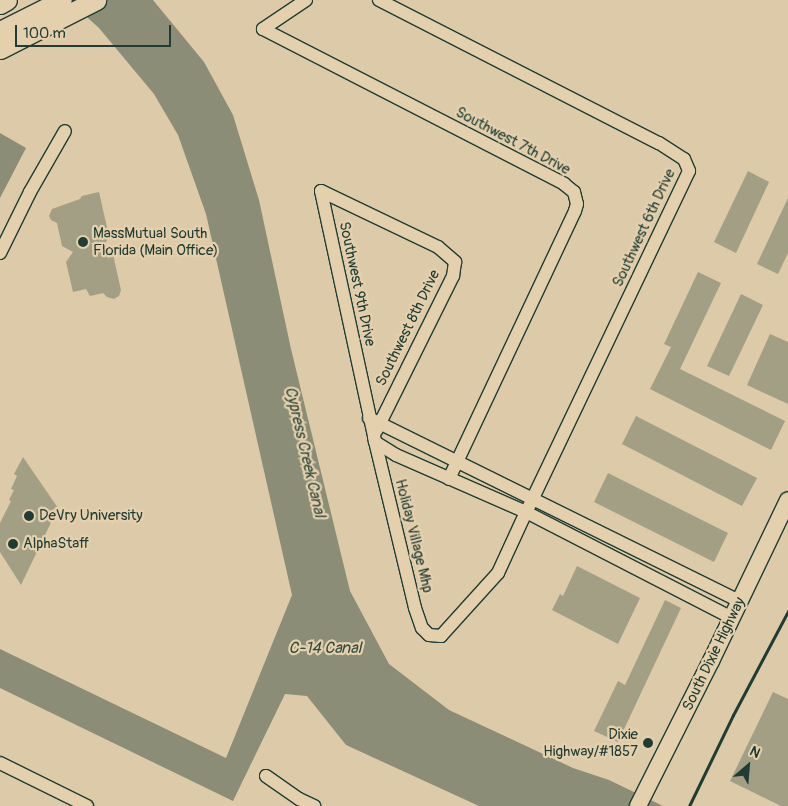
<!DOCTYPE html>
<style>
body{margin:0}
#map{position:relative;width:788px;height:806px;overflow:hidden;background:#ddcaa9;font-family:Pangolin,sans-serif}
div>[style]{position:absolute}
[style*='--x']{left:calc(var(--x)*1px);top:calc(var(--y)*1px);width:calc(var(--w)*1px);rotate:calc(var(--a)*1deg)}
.water>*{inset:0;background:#8b8d76}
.building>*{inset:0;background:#a29f85}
.roads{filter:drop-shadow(1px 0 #1f3d34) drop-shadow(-1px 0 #1f3d34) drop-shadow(0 1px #1f3d34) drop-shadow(0 -1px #1f3d34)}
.minor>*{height:12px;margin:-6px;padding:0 6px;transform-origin:6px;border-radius:6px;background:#e5d0ae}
.major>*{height:16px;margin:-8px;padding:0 8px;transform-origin:8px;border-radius:8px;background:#e5d0ae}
.highway>*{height:19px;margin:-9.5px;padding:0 9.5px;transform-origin:9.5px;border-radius:9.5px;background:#e5d0ae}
.rail>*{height:3px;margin:-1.5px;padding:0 1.5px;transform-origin:1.5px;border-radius:1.5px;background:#1f3d34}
.dots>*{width:14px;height:14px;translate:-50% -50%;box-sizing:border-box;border:2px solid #e5d0ae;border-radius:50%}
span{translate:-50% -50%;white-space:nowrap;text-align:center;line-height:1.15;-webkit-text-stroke:4.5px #e5d0ae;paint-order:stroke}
.street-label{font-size:15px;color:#1f3d34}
.poi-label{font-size:15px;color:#1f3d34}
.left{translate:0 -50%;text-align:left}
.right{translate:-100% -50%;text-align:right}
.water-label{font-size:16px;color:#2f493e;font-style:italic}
.north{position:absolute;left:723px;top:741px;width:50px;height:50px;-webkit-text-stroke:4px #e5d0ae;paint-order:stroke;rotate:27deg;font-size:14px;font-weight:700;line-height:20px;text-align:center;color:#1f3d34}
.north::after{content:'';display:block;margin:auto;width:18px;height:22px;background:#1f3d34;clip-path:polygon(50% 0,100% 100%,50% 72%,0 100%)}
.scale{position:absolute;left:15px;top:25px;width:156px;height:22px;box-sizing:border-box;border:2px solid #1f3d34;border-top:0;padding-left:6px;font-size:15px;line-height:18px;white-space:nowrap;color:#1f3d34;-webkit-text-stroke:4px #e5d0ae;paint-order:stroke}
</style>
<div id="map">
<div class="water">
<div style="clip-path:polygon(68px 0,153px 0,204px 62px,233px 115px,259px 200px,291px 349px,350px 591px,389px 664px,449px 710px,573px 768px,609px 780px,663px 806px,479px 806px,346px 745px,307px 696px,285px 694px,233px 801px,0 688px,0 649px,226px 758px,292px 595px,206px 214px,178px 135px,154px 94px,99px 28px)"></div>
<div style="clip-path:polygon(0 133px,26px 148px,0 198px)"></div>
</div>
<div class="building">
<div style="clip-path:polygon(748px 171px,769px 182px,736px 253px,714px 242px)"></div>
<div style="clip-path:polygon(99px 192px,109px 236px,104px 246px,112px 250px,121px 290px,119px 296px,114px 299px,107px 297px,103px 293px,90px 296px,86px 289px,73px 292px,66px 262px,73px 252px,62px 246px,57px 223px,51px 220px,49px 216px,52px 209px,80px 199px,82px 196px)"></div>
<div style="clip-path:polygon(788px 198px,788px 253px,778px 274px,757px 264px)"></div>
<div style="clip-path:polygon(698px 272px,721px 283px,680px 369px,785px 421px,771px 450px,650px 389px,671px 347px,664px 344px)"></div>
<div style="clip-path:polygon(741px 294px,763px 305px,729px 376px,707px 366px)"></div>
<div style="clip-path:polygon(770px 334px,788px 342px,788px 404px,747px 385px)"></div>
<div style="clip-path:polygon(636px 416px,757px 478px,742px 506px,622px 444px)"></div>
<div style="clip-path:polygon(23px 457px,58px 508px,21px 585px,0 552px,0 523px,11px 501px,9px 500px,14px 490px,11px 489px,17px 476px,14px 474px)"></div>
<div style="clip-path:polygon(608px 473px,728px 533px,714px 562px,594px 502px)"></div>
<div style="clip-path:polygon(577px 566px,640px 598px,618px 644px,552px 610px,560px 594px,563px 596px)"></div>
<div style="clip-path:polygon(665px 600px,681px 608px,618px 742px,594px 731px,618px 681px,625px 685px)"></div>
<div style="clip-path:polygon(773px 692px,788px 699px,788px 806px,781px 806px,730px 781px)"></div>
</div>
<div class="roads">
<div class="minor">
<div style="--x:306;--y:0;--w:52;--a:146"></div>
<div style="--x:263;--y:29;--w:339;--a:27.2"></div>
<div style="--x:564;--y:184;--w:13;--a:39"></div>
<div style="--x:574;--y:192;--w:12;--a:76"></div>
<div style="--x:577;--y:204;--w:7;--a:106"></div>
<div style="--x:575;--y:211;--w:296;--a:115.2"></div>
<div style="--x:379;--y:0;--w:314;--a:27.1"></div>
<div style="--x:659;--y:143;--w:30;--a:33"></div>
<div style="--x:684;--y:159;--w:13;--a:67"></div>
<div style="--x:689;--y:171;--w:378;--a:115.5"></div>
<div style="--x:526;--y:512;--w:232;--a:27.2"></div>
<div style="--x:321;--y:191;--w:252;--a:77.8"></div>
<div style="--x:374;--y:437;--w:176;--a:76.5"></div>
<div style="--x:415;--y:608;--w:21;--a:71"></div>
<div style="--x:422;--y:628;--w:10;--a:45"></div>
<div style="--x:429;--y:635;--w:12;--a:5"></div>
<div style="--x:441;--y:636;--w:85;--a:-47.9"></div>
<div style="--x:498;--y:573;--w:67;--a:-65.3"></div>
<div style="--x:526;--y:512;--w:142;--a:-156.3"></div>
<div style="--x:396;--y:455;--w:25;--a:-148"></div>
<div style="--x:321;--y:191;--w:130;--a:25.6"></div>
<div style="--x:438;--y:247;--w:23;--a:41"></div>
<div style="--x:455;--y:262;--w:14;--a:98"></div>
<div style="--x:453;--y:276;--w:173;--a:116.4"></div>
<div style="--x:0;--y:253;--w:68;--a:-63.8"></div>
<div style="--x:30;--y:192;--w:70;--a:-60.2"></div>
<div style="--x:369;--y:418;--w:414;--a:26.3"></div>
<div style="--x:0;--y:763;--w:97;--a:26.3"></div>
<div style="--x:266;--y:776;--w:40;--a:34.9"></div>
<div style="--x:299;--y:799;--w:17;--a:25"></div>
</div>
<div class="major">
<div style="--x:638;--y:806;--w:162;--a:-63.3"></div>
<div style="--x:711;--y:661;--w:178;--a:-64.4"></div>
</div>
<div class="highway">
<div style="--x:0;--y:4;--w:8;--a:-30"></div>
<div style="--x:0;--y:31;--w:69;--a:-26.6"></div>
<div style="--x:0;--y:49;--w:108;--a:-27"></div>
</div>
</div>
<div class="rail">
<div style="--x:689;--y:806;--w:101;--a:-64.2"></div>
<div style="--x:733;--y:715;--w:118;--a:-62.1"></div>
</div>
<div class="dots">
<div style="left:83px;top:242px;background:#1f3d34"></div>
<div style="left:29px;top:516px;background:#1f3d34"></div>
<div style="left:13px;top:544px;background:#1f3d34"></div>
<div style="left:648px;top:743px;background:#1f3d34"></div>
</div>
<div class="street-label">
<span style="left:513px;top:141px;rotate:28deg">Southwest 7th Drive</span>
<span style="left:644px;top:228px;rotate:-65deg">Southwest 6th Drive</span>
<span style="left:357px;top:284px;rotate:78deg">Southwest 9th Drive</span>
<span style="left:408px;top:328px;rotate:-64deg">Southwest 8th Drive</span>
<span style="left:414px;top:536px;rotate:76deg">Holiday Village Mhp</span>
<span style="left:714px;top:654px;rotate:-64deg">South Dixie Highway</span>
</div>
<div class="poi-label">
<span class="left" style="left:93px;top:242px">MassMutual South<br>Florida (Main Office)</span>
<span class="left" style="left:39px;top:516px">DeVry University</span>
<span class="left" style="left:23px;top:544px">AlphaStaff</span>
<span class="right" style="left:638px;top:743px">Dixie<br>Highway/#1857</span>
</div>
<div class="water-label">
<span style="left:305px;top:452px;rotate:77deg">Cypress Creek Canal</span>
<span style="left:325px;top:648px">C-14 Canal</span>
</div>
<div class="north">N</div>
<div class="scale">100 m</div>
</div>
